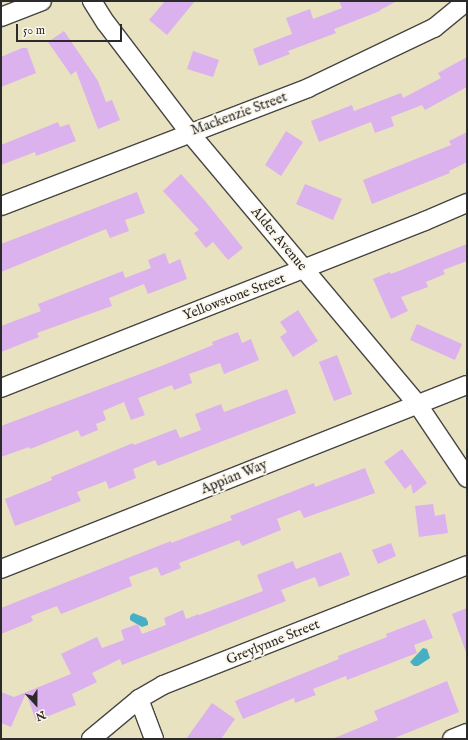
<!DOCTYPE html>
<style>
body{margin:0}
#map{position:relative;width:468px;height:740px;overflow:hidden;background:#e9e2c1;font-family:"IM FELL English",serif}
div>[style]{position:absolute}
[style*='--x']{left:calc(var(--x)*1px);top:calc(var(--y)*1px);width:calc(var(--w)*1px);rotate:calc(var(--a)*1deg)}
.water>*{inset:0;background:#45b0c3}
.building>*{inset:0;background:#dbb1ee}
.roads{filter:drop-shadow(1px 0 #484642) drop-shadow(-1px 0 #484642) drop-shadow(0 1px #484642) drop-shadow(0 -1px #484642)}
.minor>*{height:18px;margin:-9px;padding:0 9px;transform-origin:9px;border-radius:9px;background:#fff}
span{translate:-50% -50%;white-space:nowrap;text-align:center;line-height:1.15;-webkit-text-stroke:4px #fbf7ec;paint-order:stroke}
.street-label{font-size:14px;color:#2b2b2b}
.frame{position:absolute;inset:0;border:2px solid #2b2b2b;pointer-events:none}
.north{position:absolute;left:16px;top:684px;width:40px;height:40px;-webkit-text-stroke:3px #fbf7ec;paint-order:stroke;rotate:159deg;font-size:11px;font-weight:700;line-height:16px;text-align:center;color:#2b2b2b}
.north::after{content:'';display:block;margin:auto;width:14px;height:18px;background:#2b2b2b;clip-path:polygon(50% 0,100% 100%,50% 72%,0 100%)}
.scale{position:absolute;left:16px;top:24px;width:106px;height:18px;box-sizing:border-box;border:2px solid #2b2b2b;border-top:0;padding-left:5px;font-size:12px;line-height:14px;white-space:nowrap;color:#2b2b2b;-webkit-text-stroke:3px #fbf7ec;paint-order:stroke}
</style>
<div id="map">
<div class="water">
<div style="clip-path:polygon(133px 613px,146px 618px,148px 622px,148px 625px,142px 627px,130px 620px,130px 616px)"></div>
<div style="clip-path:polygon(423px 648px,427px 649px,430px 658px,418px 666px,414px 666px,410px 662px)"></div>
</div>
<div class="building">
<div style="clip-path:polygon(165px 1px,195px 1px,167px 35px,149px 20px)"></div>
<div style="clip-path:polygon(339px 1px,397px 1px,380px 10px,380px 11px,334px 29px,336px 33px,288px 51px,290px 54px,259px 66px,253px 49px,292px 34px,286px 18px,310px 9px,313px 19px,342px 8px)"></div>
<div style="clip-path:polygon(64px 31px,98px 81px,106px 102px,112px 100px,120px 120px,98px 129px,76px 71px,71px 75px,48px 42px)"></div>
<div style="clip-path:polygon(22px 48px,27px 48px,36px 73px,1px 87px,1px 57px)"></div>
<div style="clip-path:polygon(193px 51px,219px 60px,213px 77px,187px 69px)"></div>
<div style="clip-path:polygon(467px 57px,467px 87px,425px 110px,422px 105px,391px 117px,394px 126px,375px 133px,371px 122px,319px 142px,311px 121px,352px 105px,354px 111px,401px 93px,403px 98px,441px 78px,438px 73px)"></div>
<div style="clip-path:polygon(58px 122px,60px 127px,69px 124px,76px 141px,36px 156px,35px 152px,1px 165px,1px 145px)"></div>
<div style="clip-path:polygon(286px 131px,303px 142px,281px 176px,265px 165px)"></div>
<div style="clip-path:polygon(467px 132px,467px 162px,449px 171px,450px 173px,372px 204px,363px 180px,451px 145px,449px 141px)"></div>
<div style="clip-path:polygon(181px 174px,205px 201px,243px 248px,228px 260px,213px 242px,206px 248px,194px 233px,199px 230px,163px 191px)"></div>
<div style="clip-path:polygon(305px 184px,342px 199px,333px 220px,296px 204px)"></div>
<div style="clip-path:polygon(137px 192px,145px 213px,125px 220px,129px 231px,110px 238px,106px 229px,1px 272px,1px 244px)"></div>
<div style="clip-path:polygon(467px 244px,467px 261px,443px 270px,445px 274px,426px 282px,428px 287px,401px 297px,408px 311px,391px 319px,373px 279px,390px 272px,391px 274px)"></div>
<div style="clip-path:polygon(165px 253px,169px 264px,180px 259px,187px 279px,148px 294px,144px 284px,109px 298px,112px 306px,37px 333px,39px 337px,1px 352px,1px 326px,41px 311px,38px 304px,123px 271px,125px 278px,151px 268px,148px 260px)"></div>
<div style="clip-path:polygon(298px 310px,318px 341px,293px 357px,280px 337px,287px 332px,280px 322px)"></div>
<div style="clip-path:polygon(417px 324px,462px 344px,455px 360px,410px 340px)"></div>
<div style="clip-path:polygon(238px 332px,242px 343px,251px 339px,259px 360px,224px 374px,220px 363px,189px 374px,192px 383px,174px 390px,172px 385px,138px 398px,145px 415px,131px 420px,124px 402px,103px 411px,106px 420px,96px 424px,98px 430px,81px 437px,78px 430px,30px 449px,29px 447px,1px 457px,1px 426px,164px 365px,213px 345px,212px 342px)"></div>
<div style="clip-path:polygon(337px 355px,352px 394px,334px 401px,319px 362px)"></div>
<div style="clip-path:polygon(287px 389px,296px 413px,158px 466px,155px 460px,133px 469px,136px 478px,109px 489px,106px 481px,77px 492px,81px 501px,15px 526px,5px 499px,52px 480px,51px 477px,133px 443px,134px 445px,176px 429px,180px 438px,201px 430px,195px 414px,221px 404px,224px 412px)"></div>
<div style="clip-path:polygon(402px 449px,427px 483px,413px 494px,411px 484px,405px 489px,384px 462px)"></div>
<div style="clip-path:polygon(365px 468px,375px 493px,304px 518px,300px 510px,277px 519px,281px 530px,242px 546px,239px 540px,179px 563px,181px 568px,161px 576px,157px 567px,129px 577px,132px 586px,61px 614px,57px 606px,31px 616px,33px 621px,1px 634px,1px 608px,171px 541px,171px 543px,232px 520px,230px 516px,314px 483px,315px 487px)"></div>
<div style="clip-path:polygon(433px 504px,435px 516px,445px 514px,448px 533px,419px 537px,415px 506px)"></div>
<div style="clip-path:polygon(391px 543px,396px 556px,378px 564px,372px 550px)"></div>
<div style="clip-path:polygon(341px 552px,350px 575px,319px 587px,315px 577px,281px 590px,286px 601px,122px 665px,120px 659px,92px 673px,97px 682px,72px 694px,76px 705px,36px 721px,26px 693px,11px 727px,1px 723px,1px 692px,14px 697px,71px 674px,61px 654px,97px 637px,102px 648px,124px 640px,121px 630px,138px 624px,142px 634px,166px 625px,164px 618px,183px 610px,186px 619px,199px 614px,199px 615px,263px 591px,257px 575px,293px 561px,296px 569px)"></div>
<div style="clip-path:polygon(467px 608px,467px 652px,466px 652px,452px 614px)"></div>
<div style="clip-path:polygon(425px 619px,433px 638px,414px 645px,417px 653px,347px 680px,346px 676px,313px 689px,316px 695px,295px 703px,294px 698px,243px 719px,235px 701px,339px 659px,338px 656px,387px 637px,386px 634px)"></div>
<div style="clip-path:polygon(447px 681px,459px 712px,392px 739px,332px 739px,378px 720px,374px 711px)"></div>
<div style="clip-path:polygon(212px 703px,235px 719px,221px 739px,186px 739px)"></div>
</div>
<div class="roads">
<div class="minor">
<div style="--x:92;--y:1;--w:26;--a:58"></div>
<div style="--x:106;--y:23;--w:137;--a:52.7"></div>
<div style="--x:189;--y:132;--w:356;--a:50"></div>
<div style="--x:418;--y:405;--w:88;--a:56.1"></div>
<div style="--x:1;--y:17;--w:44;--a:-21.3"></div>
<div style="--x:1;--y:206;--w:329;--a:-21"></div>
<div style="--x:308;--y:88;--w:140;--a:-25.5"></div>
<div style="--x:434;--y:28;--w:43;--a:-39.3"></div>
<div style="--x:1;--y:388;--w:456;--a:-21.5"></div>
<div style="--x:425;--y:221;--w:46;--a:-23.2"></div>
<div style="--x:1;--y:569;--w:501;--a:-21.55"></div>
<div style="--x:139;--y:699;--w:43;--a:69.4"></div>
<div style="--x:91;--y:739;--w:62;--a:-39.8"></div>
<div style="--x:139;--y:699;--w:28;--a:-30"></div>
<div style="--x:163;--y:685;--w:327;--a:-21.5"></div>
<div style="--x:452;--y:739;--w:16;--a:-22"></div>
</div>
</div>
<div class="street-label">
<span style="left:239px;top:114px;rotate:-20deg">Mackenzie Street</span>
<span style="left:279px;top:239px;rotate:50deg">Alder Avenue</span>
<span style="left:234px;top:297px;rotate:-21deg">Yellowstone Street</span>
<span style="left:234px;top:477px;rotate:-22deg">Appian Way</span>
<span style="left:273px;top:642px;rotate:-22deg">Greylynne Street</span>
</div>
<div class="frame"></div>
<div class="north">N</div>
<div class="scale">50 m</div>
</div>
